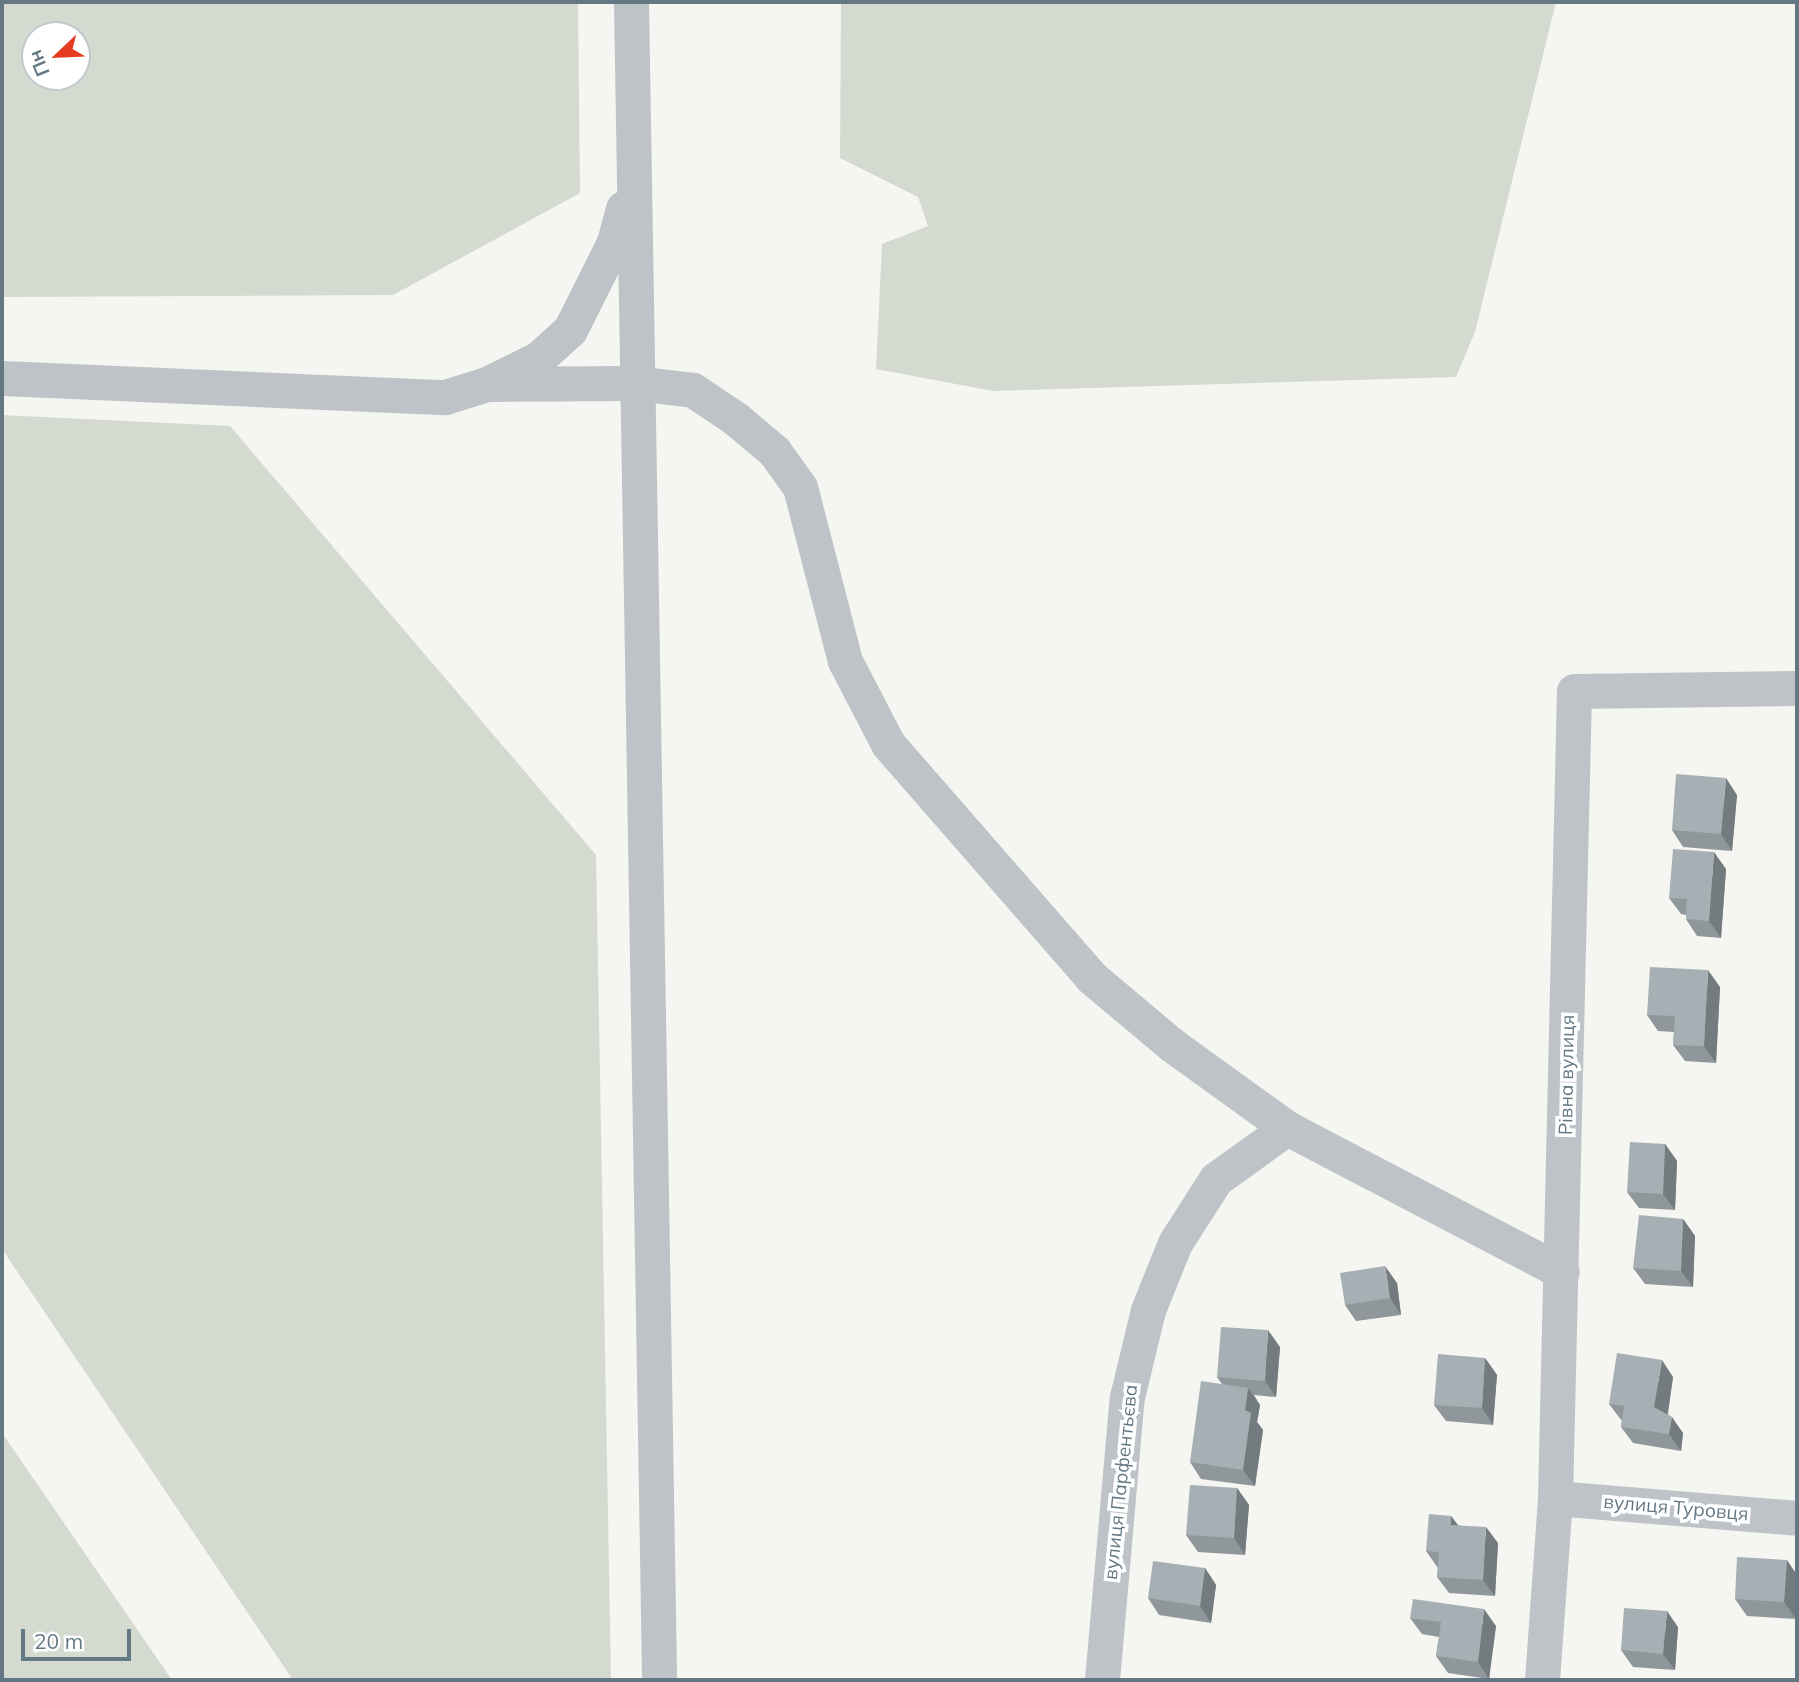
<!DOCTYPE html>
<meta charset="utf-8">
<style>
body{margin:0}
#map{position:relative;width:1799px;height:1682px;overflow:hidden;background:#f5f5f1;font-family:Mulish,sans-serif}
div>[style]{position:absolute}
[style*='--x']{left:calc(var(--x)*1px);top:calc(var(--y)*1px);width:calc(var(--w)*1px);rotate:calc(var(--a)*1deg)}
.green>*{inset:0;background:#d5dad0}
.minor>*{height:35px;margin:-17.5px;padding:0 17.5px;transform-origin:17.5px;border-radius:17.5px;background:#bdc3c6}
.wall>*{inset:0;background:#8f979b}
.shaded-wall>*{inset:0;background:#747b7e}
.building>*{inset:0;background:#a6b0b4}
span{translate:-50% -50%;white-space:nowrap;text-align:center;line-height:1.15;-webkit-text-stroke:7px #fff;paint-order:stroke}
.street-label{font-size:19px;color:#637883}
.frame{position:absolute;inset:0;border:4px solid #637883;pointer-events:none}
.north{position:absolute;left:21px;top:21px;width:70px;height:70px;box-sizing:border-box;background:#fff;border:2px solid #c1c9cd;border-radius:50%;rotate:247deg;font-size:19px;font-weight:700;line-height:28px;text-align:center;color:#637883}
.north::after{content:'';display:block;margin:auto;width:24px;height:32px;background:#e53c21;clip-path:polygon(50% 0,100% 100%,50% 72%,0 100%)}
.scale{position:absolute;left:21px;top:1629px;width:110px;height:32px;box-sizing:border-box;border:4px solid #637883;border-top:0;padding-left:9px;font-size:21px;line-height:24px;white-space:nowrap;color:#637883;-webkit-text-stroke:5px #fff;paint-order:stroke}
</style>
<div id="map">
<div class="green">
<div style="clip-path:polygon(evenodd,2px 2px,578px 2px,580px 193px,393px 295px,2px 297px,2px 2px,35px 35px,77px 35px,77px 77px,35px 77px,35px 35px)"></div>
<div style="clip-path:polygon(841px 2px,1556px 2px,1475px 332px,1456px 377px,993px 391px,876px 369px,882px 244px,928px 226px,918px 197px,840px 158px)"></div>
<div style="clip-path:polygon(2px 415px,230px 426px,596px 855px,611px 1680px,293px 1680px,2px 1249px)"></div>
<div style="clip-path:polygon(2px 1433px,172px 1680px,2px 1680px)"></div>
</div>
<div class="minor">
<div style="--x:631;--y:2;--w:1678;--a:89.04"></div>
<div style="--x:2;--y:378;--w:443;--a:2.5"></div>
<div style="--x:445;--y:397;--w:44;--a:-17.2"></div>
<div style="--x:487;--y:384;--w:58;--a:-26.6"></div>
<div style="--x:539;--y:358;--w:42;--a:-42.1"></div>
<div style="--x:570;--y:330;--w:98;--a:-63.4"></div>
<div style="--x:614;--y:242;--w:35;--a:-75"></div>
<div style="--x:487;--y:384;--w:148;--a:-0.4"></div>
<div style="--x:635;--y:383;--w:58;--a:6.9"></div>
<div style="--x:693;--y:390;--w:52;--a:34"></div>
<div style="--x:736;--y:419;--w:50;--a:40.1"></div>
<div style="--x:774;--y:451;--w:44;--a:54.2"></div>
<div style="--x:800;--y:487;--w:180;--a:75.5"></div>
<div style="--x:845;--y:661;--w:93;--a:62.6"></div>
<div style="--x:888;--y:744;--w:309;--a:48.9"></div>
<div style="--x:1091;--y:977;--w:106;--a:40"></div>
<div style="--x:1172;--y:1045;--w:142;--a:35.8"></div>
<div style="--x:1287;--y:1128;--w:310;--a:27.6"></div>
<div style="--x:1555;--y:1498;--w:243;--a:4.7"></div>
<div style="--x:1102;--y:1680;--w:284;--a:-85"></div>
<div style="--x:1127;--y:1397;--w:89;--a:-76.4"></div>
<div style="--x:1148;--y:1310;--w:72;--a:-68.1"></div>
<div style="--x:1175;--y:1243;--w:76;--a:-57.4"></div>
<div style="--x:1216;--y:1179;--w:87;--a:-35.7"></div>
<div style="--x:1542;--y:1680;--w:182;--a:-85.9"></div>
<div style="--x:1555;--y:1498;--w:807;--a:-88.65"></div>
<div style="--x:1574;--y:691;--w:223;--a:-0.8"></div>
</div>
<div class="wall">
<div style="clip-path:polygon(1737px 795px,1732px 851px,1683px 847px,1672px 830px)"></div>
<div style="clip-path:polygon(1726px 869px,1721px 938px,1697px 936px,1686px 919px,1686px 915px,1681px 914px,1669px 898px)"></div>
<div style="clip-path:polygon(1720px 987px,1716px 1063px,1685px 1061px,1673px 1045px,1674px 1032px,1658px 1031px,1647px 1015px)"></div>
<div style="clip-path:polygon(1665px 1144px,1677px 1161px,1675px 1210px,1639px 1208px,1627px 1192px)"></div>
<div style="clip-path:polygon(1683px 1219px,1695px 1236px,1693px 1287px,1645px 1284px,1633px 1268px)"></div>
<div style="clip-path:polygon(1397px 1283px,1401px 1315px,1356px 1321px,1345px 1305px)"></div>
<div style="clip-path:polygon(1280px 1347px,1276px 1397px,1254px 1395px,1260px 1405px,1257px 1422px,1263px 1430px,1255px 1486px,1201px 1479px,1190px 1462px,1222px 1384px,1217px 1377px)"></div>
<div style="clip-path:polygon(1485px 1358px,1497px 1375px,1493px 1425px,1446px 1421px,1434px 1405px)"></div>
<div style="clip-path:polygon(1673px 1377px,1668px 1414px,1683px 1433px,1681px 1451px,1633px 1443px,1621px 1427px,1622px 1421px,1609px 1404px)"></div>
<div style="clip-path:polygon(1237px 1488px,1249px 1505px,1245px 1555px,1198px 1552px,1186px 1535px)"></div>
<div style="clip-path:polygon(1451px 1516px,1458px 1525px,1498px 1543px,1495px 1596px,1449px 1593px,1437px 1577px,1438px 1568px,1426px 1551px)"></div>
<div style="clip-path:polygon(1787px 1560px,1796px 1619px,1747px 1616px,1735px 1599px)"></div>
<div style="clip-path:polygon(1205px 1568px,1216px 1585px,1211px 1623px,1159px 1615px,1148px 1598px)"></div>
<div style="clip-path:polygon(1410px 1618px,1496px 1626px,1489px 1679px,1448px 1673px,1436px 1656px,1439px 1637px,1422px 1634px)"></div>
<div style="clip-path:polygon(1678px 1627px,1675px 1670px,1633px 1667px,1621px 1650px)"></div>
</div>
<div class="shaded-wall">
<div style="clip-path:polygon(1726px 778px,1737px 795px,1732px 851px,1721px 834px)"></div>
<div style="clip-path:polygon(1714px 852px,1726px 869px,1721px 938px,1709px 921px)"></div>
<div style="clip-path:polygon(1708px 970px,1720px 987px,1716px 1063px,1704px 1046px)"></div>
<div style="clip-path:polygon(1665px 1144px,1677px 1161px,1675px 1210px,1663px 1194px)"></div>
<div style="clip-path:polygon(1683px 1219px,1695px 1236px,1693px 1287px,1681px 1271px)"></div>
<div style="clip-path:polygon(1385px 1266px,1397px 1283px,1401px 1315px,1390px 1298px)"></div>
<div style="clip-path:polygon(1268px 1330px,1280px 1347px,1276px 1397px,1265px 1381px)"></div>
<div style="clip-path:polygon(1485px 1358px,1497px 1375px,1493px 1425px,1482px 1408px)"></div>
<div style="clip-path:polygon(1662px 1360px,1673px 1377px,1666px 1424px,1654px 1407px)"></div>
<div style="clip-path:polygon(1248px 1388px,1260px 1405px,1257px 1422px,1263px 1430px,1255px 1486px,1243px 1470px,1245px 1410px)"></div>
<div style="clip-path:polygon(1672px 1417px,1683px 1433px,1681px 1451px,1669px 1434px)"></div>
<div style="clip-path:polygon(1237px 1488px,1249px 1505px,1245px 1555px,1234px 1538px)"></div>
<div style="clip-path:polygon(1451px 1516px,1463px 1532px,1451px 1525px)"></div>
<div style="clip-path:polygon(1486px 1527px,1498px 1543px,1495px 1596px,1483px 1580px)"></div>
<div style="clip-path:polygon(1787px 1560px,1797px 1575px,1796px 1619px,1784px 1602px)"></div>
<div style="clip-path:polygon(1205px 1568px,1216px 1585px,1211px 1623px,1200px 1606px)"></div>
<div style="clip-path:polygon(1484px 1609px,1496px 1626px,1489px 1679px,1478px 1662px)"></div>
<div style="clip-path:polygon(1667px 1611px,1678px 1627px,1675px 1670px,1663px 1654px)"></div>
</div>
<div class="building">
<div style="clip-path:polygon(1676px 774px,1726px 778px,1721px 834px,1672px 830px)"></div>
<div style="clip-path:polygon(1673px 849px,1714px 852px,1709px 921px,1686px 919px,1687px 899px,1669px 898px)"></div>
<div style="clip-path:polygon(1650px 967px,1708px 970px,1704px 1046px,1673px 1045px,1675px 1016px,1647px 1015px)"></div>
<div style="clip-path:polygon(1630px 1142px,1665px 1144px,1663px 1194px,1627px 1192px)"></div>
<div style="clip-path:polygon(1639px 1215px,1683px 1219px,1681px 1271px,1633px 1268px)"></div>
<div style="clip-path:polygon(1385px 1266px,1390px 1298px,1345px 1305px,1340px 1273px)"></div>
<div style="clip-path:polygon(1221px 1327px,1268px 1330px,1265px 1381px,1217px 1377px)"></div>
<div style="clip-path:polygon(1617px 1353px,1662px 1360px,1654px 1407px,1672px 1417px,1669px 1434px,1621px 1427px,1624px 1406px,1609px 1404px)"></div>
<div style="clip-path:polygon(1438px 1354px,1485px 1358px,1482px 1408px,1434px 1405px)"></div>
<div style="clip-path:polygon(1201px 1381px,1248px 1388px,1245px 1410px,1251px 1413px,1243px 1470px,1190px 1462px)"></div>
<div style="clip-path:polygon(1190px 1485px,1237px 1488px,1234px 1538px,1186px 1535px)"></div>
<div style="clip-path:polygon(1429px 1514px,1451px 1516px,1451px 1525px,1486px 1527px,1483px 1580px,1437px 1577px,1439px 1552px,1426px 1551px)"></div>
<div style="clip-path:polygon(1737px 1557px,1787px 1560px,1784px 1602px,1735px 1599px)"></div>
<div style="clip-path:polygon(1153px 1561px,1205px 1568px,1200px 1606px,1148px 1598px)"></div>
<div style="clip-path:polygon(1413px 1599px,1484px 1609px,1478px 1662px,1436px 1656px,1441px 1622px,1410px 1618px)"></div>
<div style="clip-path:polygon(1624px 1608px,1667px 1611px,1663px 1654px,1621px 1650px)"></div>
</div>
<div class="street-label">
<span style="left:1567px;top:1075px;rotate:-89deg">Рівна вулиця</span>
<span style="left:1121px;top:1482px;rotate:-84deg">вулиця Парфентьєва</span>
<span style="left:1676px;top:1508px;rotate:5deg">вулиця Туровця</span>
</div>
<div class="frame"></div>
<div class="north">Пн</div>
<div class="scale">20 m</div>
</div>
